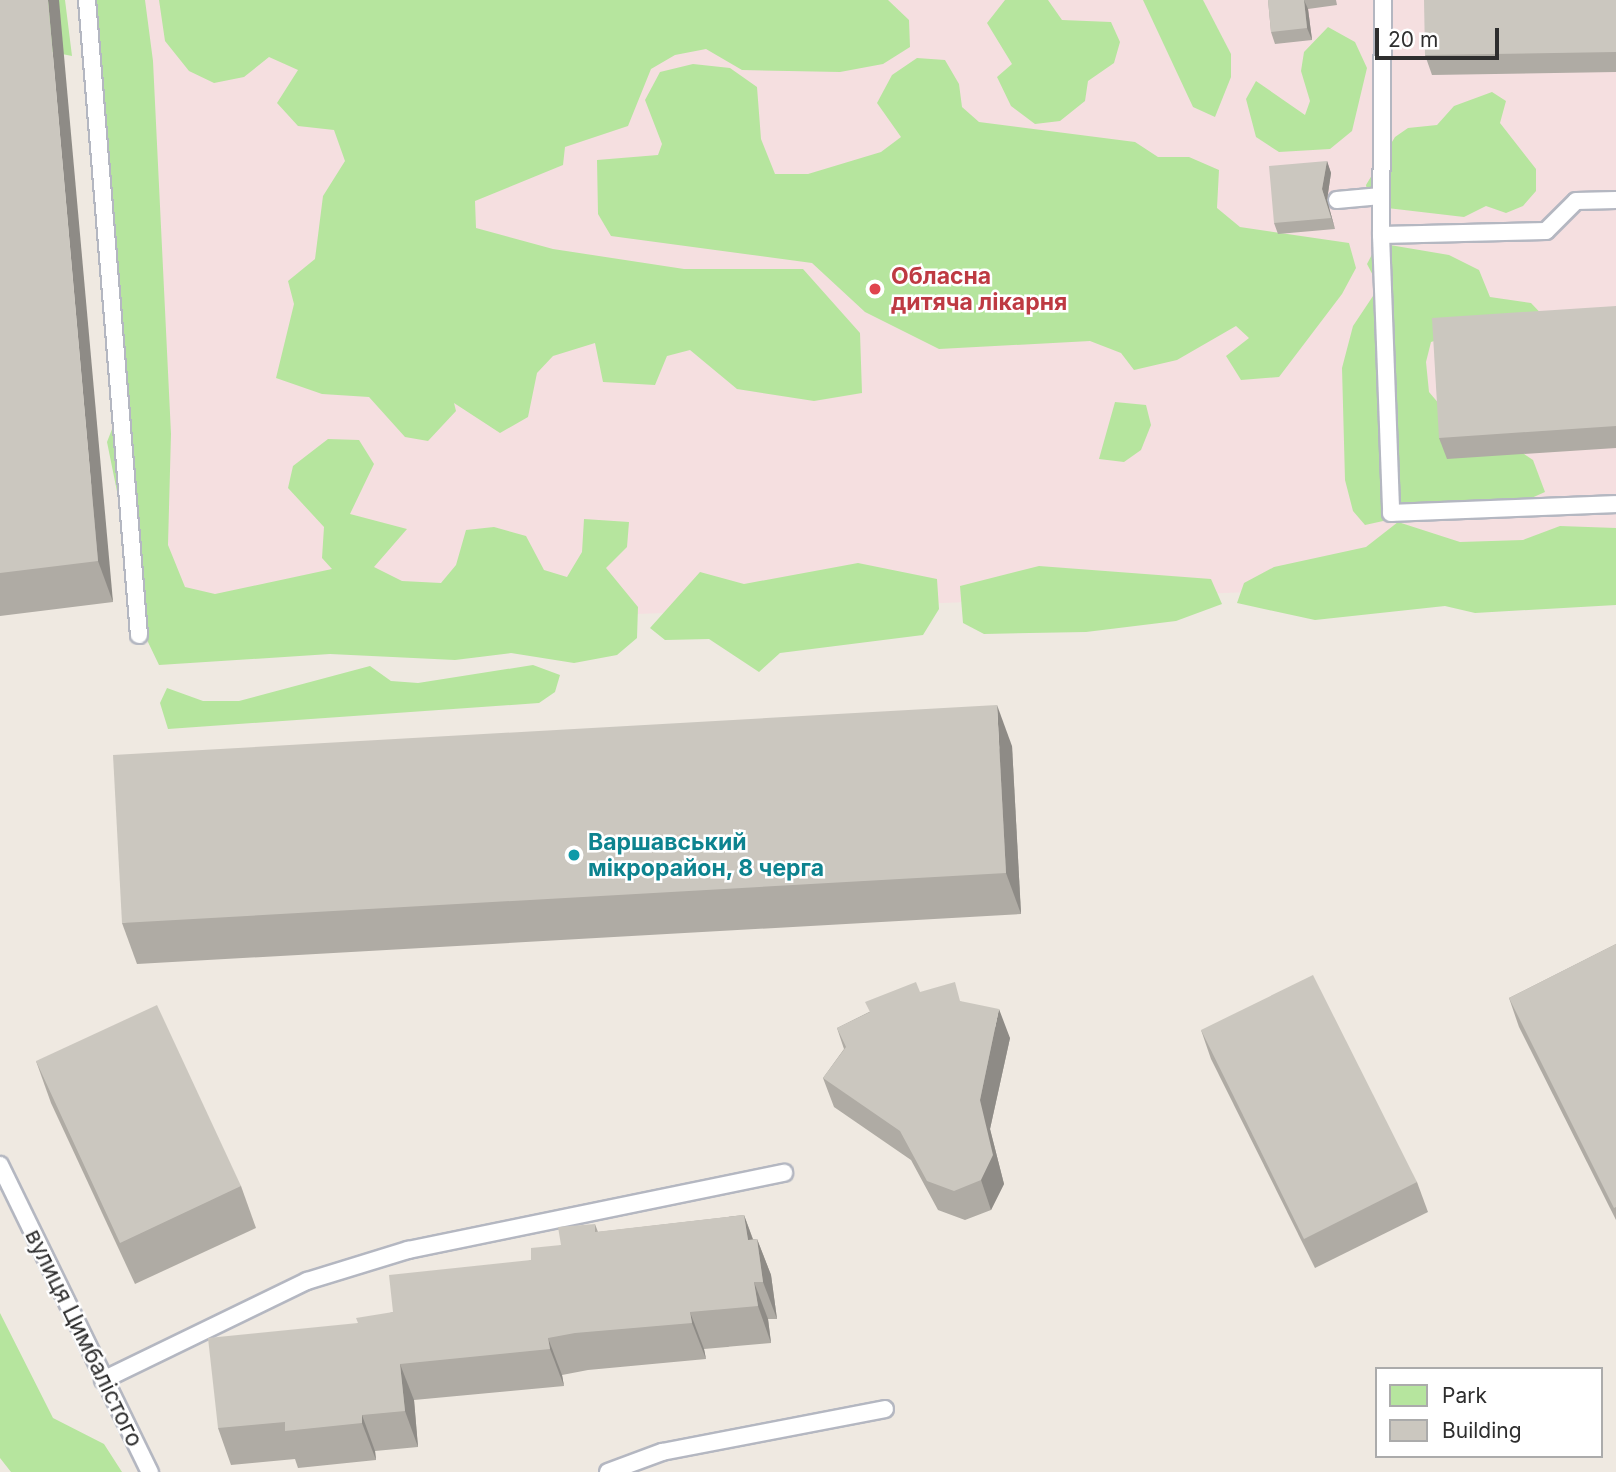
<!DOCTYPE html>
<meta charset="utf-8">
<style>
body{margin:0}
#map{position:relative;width:1616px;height:1472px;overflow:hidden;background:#efe9e1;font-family:Inter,sans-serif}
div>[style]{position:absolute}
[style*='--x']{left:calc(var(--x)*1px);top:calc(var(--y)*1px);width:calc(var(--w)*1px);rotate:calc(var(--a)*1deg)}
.medical>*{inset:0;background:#f5dfe0}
.green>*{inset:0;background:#b6e59e}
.roads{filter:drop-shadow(2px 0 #b4b7c1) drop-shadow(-2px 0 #b4b7c1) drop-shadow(0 2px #b4b7c1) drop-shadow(0 -2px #b4b7c1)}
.service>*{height:16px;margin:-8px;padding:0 8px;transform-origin:8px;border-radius:8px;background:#fff}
.wall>*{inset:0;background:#afaba4}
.shaded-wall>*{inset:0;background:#8e8b86}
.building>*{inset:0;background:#cbc7bf}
.dots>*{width:19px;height:19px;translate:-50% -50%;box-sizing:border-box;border:4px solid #fff;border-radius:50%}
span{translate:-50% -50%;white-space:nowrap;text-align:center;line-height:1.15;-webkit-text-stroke:5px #fff;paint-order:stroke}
.health-label{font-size:23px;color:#be3a42;font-weight:700}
.left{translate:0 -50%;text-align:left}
.culture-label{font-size:23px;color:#0d838f;font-weight:700}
.street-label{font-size:23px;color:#2e2e2e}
.legend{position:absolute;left:1375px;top:1367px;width:228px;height:91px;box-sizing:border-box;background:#fff;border:2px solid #ababab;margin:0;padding:9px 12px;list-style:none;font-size:21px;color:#2e2e2e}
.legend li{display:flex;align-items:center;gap:14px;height:35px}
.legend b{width:35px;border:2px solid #ababab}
.scale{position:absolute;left:1375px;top:28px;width:124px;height:32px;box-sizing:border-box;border:4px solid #2e2e2e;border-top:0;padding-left:9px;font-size:21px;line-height:24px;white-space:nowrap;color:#2e2e2e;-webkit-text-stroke:5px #fff;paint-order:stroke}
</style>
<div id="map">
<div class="medical">
<div style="clip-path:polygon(111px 0,1616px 0,1616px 579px,160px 631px)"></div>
</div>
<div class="green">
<div style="clip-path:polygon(37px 0,65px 0,72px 56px,52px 52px)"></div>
<div style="clip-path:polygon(85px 0,145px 0,153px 61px,171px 434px,168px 545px,185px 587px,215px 594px,332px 569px,322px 558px,324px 527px,288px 488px,293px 466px,328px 439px,359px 440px,374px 464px,350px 514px,407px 529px,374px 567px,402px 581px,441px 583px,456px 565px,466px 530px,494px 527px,526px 536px,544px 570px,567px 577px,582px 552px,584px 519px,629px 522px,627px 547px,606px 568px,638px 607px,637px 638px,617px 655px,574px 663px,511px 653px,455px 660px,330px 654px,159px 665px,147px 640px,107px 442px,121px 406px)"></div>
<div style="clip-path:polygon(159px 0,888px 0,909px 20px,910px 47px,883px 64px,840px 72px,742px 70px,706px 49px,675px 55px,651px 69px,628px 126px,565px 147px,563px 165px,475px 201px,476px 228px,553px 249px,684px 269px,803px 269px,860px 333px,862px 393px,814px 401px,737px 389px,690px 350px,667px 356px,655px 385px,603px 382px,595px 343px,553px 356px,537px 373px,528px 417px,500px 433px,454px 403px,456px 411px,428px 441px,405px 437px,369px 397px,322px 394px,276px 378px,294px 304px,288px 281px,315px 259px,323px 196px,345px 161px,334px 130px,298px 126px,277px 103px,298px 70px,269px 57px,244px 77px,214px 83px,189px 71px,165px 41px)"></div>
<div style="clip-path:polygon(1005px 0,1048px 0,1062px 20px,1111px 22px,1120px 42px,1114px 63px,1088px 81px,1085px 101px,1060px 121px,1035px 124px,1011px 106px,997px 77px,1012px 64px,987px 23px)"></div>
<div style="clip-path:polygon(1143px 0,1203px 0,1231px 54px,1231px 77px,1215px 117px,1193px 107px)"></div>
<div style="clip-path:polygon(1328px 27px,1355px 42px,1367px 68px,1352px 131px,1330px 149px,1279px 152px,1256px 137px,1246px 99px,1256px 81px,1305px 115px,1310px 101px,1301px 71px,1304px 52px)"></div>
<div style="clip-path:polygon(917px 58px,945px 60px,959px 84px,962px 107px,979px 122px,1135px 142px,1158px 157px,1189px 157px,1219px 170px,1217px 208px,1240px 227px,1349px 243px,1356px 268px,1342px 294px,1279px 377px,1241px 380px,1226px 356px,1249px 338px,1236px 326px,1177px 360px,1134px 370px,1121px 353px,1090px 341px,939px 349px,865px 312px,812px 263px,611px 236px,598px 214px,597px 160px,658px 155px,662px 144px,645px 100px,660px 72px,693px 64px,730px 68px,757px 87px,761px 139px,775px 174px,808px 174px,881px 152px,901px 137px,877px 103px,892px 75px)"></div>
<div style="clip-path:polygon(1492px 92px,1506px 101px,1500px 123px,1536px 169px,1536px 191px,1523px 206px,1506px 213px,1486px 206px,1464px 217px,1370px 206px,1366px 185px,1395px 137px,1408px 128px,1437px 125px,1454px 106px)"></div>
<div style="clip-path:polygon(1378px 243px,1449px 255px,1479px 270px,1490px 297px,1531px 303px,1550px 323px,1460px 333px,1431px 342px,1426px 362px,1429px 392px,1463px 432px,1506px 442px,1533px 460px,1545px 492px,1506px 509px,1436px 519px,1406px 516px,1365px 525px,1353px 511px,1345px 480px,1342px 368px,1353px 326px,1379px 287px,1367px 264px)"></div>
<div style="clip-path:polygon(1115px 402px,1146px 405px,1151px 425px,1141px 450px,1124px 462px,1099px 459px)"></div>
<div style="clip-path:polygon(1398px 522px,1460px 542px,1523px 540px,1560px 526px,1616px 528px,1616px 605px,1475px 613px,1445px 606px,1315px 620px,1237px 603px,1244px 583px,1274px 567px,1366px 547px)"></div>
<div style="clip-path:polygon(858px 563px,937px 579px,939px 609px,923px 635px,780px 653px,759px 672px,709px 639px,665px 640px,650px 628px,700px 572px,744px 584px)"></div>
<div style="clip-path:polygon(1039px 566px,1211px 579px,1222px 604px,1176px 621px,1086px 632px,984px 634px,963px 623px,960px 586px)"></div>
<div style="clip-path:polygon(533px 665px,560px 675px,555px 692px,539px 703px,168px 729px,160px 703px,167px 688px,203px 701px,239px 701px,370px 666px,391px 681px,418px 683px)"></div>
<div style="clip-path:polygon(0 1313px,53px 1418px,104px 1444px,122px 1472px,11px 1472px,0 1458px)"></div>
</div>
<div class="roads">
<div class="service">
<div style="--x:87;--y:0;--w:637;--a:85.32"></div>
<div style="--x:1383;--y:0;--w:235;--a:90.5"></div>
<div style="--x:1381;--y:235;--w:165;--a:-1.4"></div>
<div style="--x:1546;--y:231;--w:42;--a:-45"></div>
<div style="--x:1576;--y:201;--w:40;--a:-1.4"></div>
<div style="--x:1337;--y:200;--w:44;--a:-5.2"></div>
<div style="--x:1381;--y:235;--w:278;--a:87.9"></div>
<div style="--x:1391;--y:513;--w:225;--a:-2.3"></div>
<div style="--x:0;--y:1165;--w:342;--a:64"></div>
<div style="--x:103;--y:1380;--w:227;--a:-25.9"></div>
<div style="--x:307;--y:1281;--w:106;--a:-17.1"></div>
<div style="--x:408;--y:1250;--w:384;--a:-11.6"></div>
<div style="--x:608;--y:1472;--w:58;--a:-20.3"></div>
<div style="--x:662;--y:1452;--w:227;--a:-10.9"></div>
</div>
</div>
<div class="wall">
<div style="clip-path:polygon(0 0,113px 602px,0 616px)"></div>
<div style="clip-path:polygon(1268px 0,1336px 0,1337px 5px,1308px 9px,1312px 40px,1275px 44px,1271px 32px)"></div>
<div style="clip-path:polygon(1616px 0,1616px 72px,1432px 75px,1425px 55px)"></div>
<div style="clip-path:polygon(1327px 161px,1331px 173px,1327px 200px,1335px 229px,1278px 234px,1274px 223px)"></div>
<div style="clip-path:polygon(1616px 306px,1616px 448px,1447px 459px,1439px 438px)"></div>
<div style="clip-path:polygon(1012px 746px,1021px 914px,137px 964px,122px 923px)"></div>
<div style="clip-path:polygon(1616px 944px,1616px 1220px,1519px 1027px,1509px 998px)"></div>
<div style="clip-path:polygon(920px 992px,962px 1002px,1010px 1038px,990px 1129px,1004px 1184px,991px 1210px,965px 1220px,938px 1210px,911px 1160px,834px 1107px,823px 1078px,844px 1049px,837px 1028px,869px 1012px)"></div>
<div style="clip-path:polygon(1201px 1030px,1417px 1182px,1428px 1212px,1315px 1268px,1211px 1059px)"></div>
<div style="clip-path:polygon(36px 1061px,241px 1186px,256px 1228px,135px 1284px,51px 1103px)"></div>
<div style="clip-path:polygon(744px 1215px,753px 1239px,757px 1239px,771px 1275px,777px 1319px,768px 1319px,771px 1343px,704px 1349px,706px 1359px,588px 1370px,562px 1375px,564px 1386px,414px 1400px,418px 1447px,375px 1451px,376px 1460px,298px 1468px,295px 1459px,231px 1465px,218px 1428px,358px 1323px,393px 1312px,531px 1260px,561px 1245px,595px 1224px,598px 1232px)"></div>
</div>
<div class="shaded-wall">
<div style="clip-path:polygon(48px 0,59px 0,113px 602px,98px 561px)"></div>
<div style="clip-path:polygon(1304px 0,1308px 9px,1312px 40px,1307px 28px)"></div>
<div style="clip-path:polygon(1327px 161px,1331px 173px,1327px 200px,1335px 229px,1322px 189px)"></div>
<div style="clip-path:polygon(997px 705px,1012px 746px,1021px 914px,1006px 873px)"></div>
<div style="clip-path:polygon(999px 1009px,1010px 1038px,990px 1129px,1004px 1184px,991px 1210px,981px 1180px,980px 1100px)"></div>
<div style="clip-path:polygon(744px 1215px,757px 1251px,748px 1240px)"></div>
<div style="clip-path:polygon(757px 1239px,771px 1275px,777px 1319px,763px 1282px)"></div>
<div style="clip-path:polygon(754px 1282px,768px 1319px,771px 1343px,758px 1306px)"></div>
<div style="clip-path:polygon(690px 1312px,704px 1349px,706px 1359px,692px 1323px)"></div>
<div style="clip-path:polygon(548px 1338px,562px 1375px,564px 1386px,550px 1349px)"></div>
<div style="clip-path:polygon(400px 1364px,414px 1400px,418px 1447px,405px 1411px)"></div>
<div style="clip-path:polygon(362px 1415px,375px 1451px,376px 1460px,362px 1423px)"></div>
</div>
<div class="building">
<div style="clip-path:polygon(0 0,48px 0,98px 561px,0 573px)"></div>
<div style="clip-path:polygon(1268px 0,1304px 0,1307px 28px,1271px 32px)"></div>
<div style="clip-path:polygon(1424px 0,1616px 0,1616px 52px,1425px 55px)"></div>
<div style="clip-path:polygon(1327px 161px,1322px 189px,1331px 218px,1274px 223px,1269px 166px)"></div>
<div style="clip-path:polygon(1616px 306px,1616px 426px,1439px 438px,1432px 318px)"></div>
<div style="clip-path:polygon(997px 705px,1006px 873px,122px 923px,113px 755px)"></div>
<div style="clip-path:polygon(1616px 944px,1616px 1207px,1614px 1208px,1509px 998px)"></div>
<div style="clip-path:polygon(1313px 975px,1417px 1182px,1304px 1239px,1201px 1030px)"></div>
<div style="clip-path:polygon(916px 982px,920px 992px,955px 982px,960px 1001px,999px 1009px,980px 1100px,993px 1155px,981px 1180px,954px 1191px,927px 1181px,900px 1131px,823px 1078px,846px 1047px,837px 1028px,870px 1012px,865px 1002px)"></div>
<div style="clip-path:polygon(157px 1005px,241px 1186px,120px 1243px,36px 1061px)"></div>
<div style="clip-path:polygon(744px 1215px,748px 1240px,757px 1239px,763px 1282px,754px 1282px,758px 1306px,690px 1312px,692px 1323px,575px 1333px,548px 1338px,550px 1349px,400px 1364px,405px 1411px,362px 1415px,362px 1423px,285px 1431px,285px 1422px,218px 1428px,208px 1338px,358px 1323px,356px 1318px,393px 1312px,389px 1275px,531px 1260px,531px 1248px,561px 1245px,558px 1227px,595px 1224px,595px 1232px)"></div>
</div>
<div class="dots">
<div style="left:875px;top:289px;background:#e0444e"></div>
<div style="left:574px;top:855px;background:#0f9aa8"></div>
</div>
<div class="health-label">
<span class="left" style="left:891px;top:289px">Обласна<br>дитяча лікарня</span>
</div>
<div class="culture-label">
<span class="left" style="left:588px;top:855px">Варшавський<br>мікрорайон, 8 черга</span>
</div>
<div class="street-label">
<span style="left:84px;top:1338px;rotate:64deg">вулиця Цимбалістого</span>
</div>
<ul class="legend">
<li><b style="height:19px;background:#b6e59e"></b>Park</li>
<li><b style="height:19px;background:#cbc7bf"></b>Building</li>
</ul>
<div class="scale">20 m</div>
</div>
